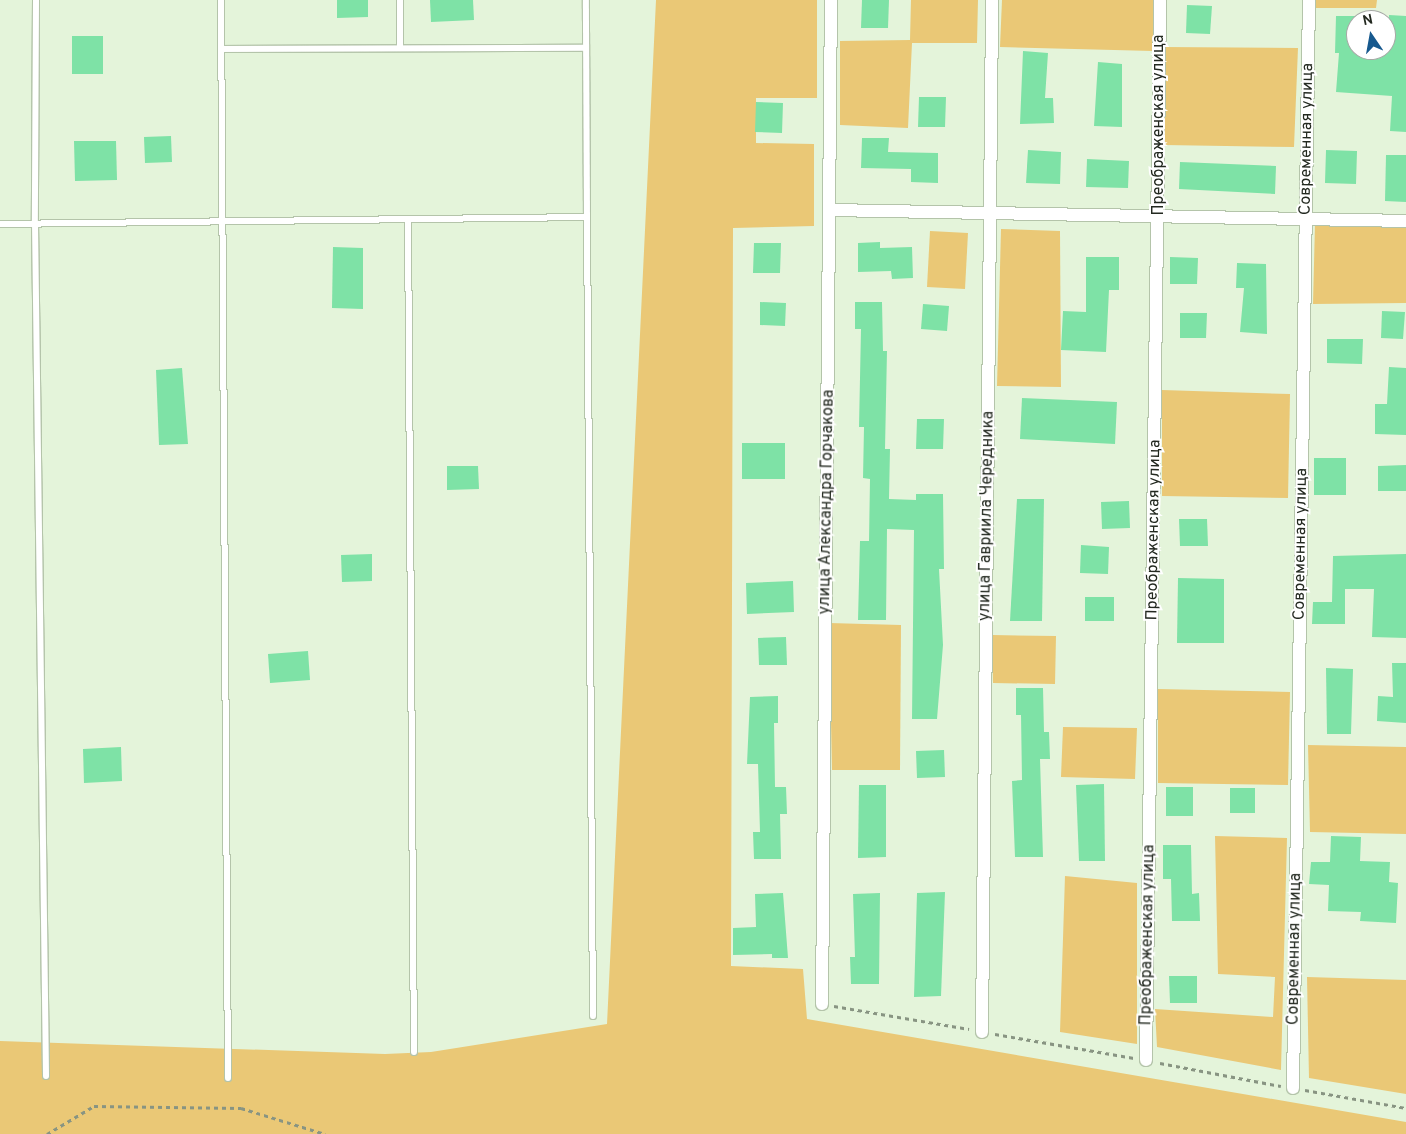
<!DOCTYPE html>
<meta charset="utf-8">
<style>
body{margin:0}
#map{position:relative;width:1406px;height:1134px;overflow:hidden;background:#e4f4da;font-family:Overpass,sans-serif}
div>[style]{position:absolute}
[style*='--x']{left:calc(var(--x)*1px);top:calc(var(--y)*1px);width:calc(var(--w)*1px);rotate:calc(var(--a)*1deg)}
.green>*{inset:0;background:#eac876}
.building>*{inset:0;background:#7ee2a6}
.path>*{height:3px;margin-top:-1.5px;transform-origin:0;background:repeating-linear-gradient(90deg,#889482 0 4px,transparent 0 8px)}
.roads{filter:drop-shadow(1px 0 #b4c4aa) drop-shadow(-1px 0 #b4c4aa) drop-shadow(0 1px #b4c4aa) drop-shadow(0 -1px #b4c4aa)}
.service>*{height:6px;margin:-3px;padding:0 3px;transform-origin:3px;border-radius:3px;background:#fff}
.minor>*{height:12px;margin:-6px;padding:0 6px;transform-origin:6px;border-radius:6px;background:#fff}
span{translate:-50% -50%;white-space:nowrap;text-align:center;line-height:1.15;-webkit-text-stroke:4px #fff;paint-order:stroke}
.street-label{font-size:16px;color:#232920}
.north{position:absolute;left:1346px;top:10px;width:50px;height:50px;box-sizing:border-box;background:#fff;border:1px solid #a7a9a6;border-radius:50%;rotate:348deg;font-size:14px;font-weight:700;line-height:20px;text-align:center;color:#232920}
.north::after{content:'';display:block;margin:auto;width:18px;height:22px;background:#17598e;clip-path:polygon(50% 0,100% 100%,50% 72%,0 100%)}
</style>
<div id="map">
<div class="green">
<div style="clip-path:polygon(656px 0,817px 0,817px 98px,756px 98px,756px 143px,814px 144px,814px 226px,733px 228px,731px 966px,803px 969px,807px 1019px,1406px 1122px,1406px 1134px,0 1134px,0 1041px,385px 1054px,431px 1052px,607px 1024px)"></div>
<div style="clip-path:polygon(911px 0,978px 0,977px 43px,912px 43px,908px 128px,840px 125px,840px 41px,910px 40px)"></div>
<div style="clip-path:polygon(1002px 0,1153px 0,1153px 51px,1000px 47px)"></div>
<div style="clip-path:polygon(1314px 0,1377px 0,1376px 8px,1314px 8px)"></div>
<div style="clip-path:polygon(1163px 47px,1298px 48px,1294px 147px,1164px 145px)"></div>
<div style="clip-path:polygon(1315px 224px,1406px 226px,1406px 303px,1313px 304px)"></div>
<div style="clip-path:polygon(1001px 229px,1060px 231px,1061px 387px,997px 386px)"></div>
<div style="clip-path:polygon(930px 231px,968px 233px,965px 289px,927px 287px)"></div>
<div style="clip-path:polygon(1162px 390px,1290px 394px,1288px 498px,1162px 496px)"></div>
<div style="clip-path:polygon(829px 623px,901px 625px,900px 770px,832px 770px)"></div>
<div style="clip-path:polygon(992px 635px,1056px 636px,1055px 684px,993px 683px)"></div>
<div style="clip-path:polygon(1158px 689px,1290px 692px,1288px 785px,1158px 783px)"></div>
<div style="clip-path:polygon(1063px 727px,1137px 728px,1135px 779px,1061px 777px)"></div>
<div style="clip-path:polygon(1308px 745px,1406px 747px,1406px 834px,1310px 832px)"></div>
<div style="clip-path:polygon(1215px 836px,1287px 838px,1281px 1070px,1157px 1047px,1155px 1009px,1273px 1017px,1275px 977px,1218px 974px)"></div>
<div style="clip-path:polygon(1065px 876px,1137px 883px,1137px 1044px,1060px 1032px)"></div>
<div style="clip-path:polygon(1307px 977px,1406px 980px,1406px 1094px,1309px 1078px)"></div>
</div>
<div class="building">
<div style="clip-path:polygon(337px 0,368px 0,368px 17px,337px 18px)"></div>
<div style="clip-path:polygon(430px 0,473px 0,474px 20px,431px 22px)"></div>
<div style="clip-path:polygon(862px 0,889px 0,888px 28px,861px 28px)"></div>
<div style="clip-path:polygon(1187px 5px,1212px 6px,1210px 34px,1186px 33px)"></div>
<div style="clip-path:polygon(1389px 15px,1406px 16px,1406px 132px,1390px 131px,1392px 96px,1336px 92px,1339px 53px,1335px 53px,1336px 16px,1356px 16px,1356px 50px,1388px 50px)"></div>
<div style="clip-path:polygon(72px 36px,103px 36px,103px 74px,72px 74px)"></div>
<div style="clip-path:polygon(1023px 51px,1048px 53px,1045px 98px,1053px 98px,1054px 123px,1020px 124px)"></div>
<div style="clip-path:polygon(1098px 62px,1122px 64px,1122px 127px,1094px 126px)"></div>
<div style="clip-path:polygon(919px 97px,946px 97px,945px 127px,918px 127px)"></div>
<div style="clip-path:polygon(756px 102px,783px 103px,782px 133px,755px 132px)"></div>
<div style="clip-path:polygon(171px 136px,172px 162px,145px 163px,144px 137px)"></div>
<div style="clip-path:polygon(862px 138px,889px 138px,888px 152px,938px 153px,938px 183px,911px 182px,911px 169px,861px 168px)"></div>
<div style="clip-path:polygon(74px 141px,116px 141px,117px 180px,75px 181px)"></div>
<div style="clip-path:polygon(1028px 150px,1061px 152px,1060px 184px,1026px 183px)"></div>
<div style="clip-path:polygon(1326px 150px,1357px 151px,1356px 184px,1325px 183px)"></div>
<div style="clip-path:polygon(1386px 155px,1406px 155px,1406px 202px,1385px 201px)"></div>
<div style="clip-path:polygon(1087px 159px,1129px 161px,1128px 188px,1086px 187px)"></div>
<div style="clip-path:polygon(1180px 162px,1276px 166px,1275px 194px,1179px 189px)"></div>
<div style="clip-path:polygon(880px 242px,880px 248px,912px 247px,913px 278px,892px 279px,891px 271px,858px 272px,858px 243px)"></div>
<div style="clip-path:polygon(754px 243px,781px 243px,780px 273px,753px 273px)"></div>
<div style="clip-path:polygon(333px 247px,363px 248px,363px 309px,332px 308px)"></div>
<div style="clip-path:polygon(1086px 257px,1119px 257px,1119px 290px,1109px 290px,1106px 352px,1061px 350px,1063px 311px,1086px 312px)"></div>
<div style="clip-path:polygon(1170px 257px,1198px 258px,1197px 284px,1170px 284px)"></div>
<div style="clip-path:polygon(1237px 263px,1266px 264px,1267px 334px,1240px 332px,1244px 288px,1236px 288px)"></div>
<div style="clip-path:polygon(760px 302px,786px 303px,785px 326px,760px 325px)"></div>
<div style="clip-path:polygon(855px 302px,882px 302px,883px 351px,887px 351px,885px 449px,890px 449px,889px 499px,916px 500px,916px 494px,943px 494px,944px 569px,939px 569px,943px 645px,937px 719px,912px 719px,914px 530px,887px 529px,886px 620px,858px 620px,860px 541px,869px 541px,870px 479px,863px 478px,864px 427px,859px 427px,861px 329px,855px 329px)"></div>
<div style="clip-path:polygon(923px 304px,949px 306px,947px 331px,921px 329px)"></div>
<div style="clip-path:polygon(1382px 311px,1405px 312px,1403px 339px,1381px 338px)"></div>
<div style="clip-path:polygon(1180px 313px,1207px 313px,1206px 338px,1180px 338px)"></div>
<div style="clip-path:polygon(1327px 339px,1363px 339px,1362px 364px,1327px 363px)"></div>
<div style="clip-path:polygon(1389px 367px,1406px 368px,1406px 435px,1375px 434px,1375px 404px,1387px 404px)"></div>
<div style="clip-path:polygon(182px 368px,188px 444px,159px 445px,156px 370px)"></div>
<div style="clip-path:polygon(1022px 398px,1117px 402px,1115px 444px,1020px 439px)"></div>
<div style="clip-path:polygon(917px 419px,944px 419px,943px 449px,916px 449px)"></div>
<div style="clip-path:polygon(742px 443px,785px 443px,785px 479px,742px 479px)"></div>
<div style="clip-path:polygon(1314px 458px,1346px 458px,1346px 495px,1314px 495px)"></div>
<div style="clip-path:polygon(1406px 465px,1406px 491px,1378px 491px,1378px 466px)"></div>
<div style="clip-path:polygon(447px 466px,478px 466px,479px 489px,447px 490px)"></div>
<div style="clip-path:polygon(1017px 499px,1044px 499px,1042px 621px,1010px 621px)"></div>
<div style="clip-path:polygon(1129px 501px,1130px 528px,1102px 529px,1101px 502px)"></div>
<div style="clip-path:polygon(1179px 519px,1207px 519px,1208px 546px,1180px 546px)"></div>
<div style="clip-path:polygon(1081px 545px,1109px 547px,1108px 574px,1080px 573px)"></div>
<div style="clip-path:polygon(372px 554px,372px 581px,342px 582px,341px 555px)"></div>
<div style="clip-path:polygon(1406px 554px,1406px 638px,1372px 637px,1374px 589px,1345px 589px,1345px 624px,1312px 624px,1313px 602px,1332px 602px,1333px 556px)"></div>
<div style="clip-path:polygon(1178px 578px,1224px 579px,1224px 643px,1177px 643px)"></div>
<div style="clip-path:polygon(793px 581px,794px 612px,747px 614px,746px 583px)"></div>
<div style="clip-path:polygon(1085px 597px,1114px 597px,1114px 621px,1085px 621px)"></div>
<div style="clip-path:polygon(786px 637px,787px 665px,759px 665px,758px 638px)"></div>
<div style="clip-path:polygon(308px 651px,310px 680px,270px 683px,268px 654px)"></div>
<div style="clip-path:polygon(1392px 663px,1406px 663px,1406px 723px,1377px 721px,1378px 696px,1393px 697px)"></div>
<div style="clip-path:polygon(1326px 668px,1353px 669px,1351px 734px,1327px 734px)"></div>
<div style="clip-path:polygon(1016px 688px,1043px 688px,1044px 732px,1049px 732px,1050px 759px,1040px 759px,1043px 857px,1015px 857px,1012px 781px,1022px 780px,1021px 715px,1016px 715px)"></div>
<div style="clip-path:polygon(778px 696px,778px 723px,774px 723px,775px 787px,786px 787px,787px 814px,780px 814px,781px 859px,754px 859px,753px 832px,760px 832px,758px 764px,747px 764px,750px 697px)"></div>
<div style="clip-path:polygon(121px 747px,122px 781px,84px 783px,83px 749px)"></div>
<div style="clip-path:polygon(944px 750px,945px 777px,917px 778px,916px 751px)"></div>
<div style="clip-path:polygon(1104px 784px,1105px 861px,1079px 861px,1076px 785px)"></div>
<div style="clip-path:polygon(859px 785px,886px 785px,886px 857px,858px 858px)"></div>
<div style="clip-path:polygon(1166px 787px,1193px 787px,1193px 816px,1166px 816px)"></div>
<div style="clip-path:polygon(1230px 788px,1255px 788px,1255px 813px,1230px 813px)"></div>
<div style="clip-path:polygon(1331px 836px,1361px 837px,1360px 861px,1390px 862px,1389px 882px,1398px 883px,1396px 923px,1360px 921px,1361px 912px,1328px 911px,1329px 885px,1309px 884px,1311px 862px,1330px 862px)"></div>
<div style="clip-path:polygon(1163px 845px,1191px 845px,1192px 894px,1199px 893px,1200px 921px,1172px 921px,1171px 879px,1163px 879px)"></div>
<div style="clip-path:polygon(945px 892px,941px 996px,914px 997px,917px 893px)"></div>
<div style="clip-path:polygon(783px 893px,788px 958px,772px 958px,772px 954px,733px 955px,733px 928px,756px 927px,755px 894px)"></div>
<div style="clip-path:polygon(880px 893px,879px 984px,851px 984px,850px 957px,855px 957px,853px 894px)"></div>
<div style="clip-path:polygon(1169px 976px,1197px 976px,1197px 1003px,1170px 1003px)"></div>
</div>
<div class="path">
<div style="--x:834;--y:1006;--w:137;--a:9.7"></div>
<div style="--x:995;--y:1034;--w:141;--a:9.8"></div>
<div style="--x:1160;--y:1063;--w:123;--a:10.8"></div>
<div style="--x:1305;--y:1090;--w:103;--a:10.1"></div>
<div style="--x:47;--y:1134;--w:55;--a:-30.8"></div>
<div style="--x:94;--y:1106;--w:147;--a:0.8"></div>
<div style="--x:241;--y:1108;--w:88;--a:17.2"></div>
</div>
<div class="roads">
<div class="service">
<div style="--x:36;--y:0;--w:223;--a:90.3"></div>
<div style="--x:35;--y:223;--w:853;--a:89.26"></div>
<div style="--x:221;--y:0;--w:1078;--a:89.63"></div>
<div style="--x:400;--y:0;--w:48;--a:90"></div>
<div style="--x:221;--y:49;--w:365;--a:-0.2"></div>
<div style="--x:587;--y:217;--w:799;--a:89.57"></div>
<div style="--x:408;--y:219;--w:833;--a:89.59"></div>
<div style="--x:0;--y:224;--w:587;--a:-0.68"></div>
<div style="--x:587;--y:217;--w:217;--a:-90.3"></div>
</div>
<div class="minor">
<div style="--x:830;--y:210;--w:576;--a:1.09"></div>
<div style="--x:822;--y:1004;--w:1004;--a:-89.49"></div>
<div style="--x:982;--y:1032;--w:1032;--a:-89.44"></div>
<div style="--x:1146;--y:1060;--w:1060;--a:-89.24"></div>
<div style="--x:1293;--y:1088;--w:1088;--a:-89.16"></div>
</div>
</div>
<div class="street-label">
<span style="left:1159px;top:125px;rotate:-90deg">Преображенская улица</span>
<span style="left:1307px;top:139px;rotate:-89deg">Современная улица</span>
<span style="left:827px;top:502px;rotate:-89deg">улица Александра Горчакова</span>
<span style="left:987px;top:516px;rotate:-89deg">улица Гавриила Чередника</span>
<span style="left:1154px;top:530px;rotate:-89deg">Преображенская улица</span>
<span style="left:1301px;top:544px;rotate:-89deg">Современная улица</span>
<span style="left:1148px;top:935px;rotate:-89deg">Преображенская улица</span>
<span style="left:1295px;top:949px;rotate:-89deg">Современная улица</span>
</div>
<div class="north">N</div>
</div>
